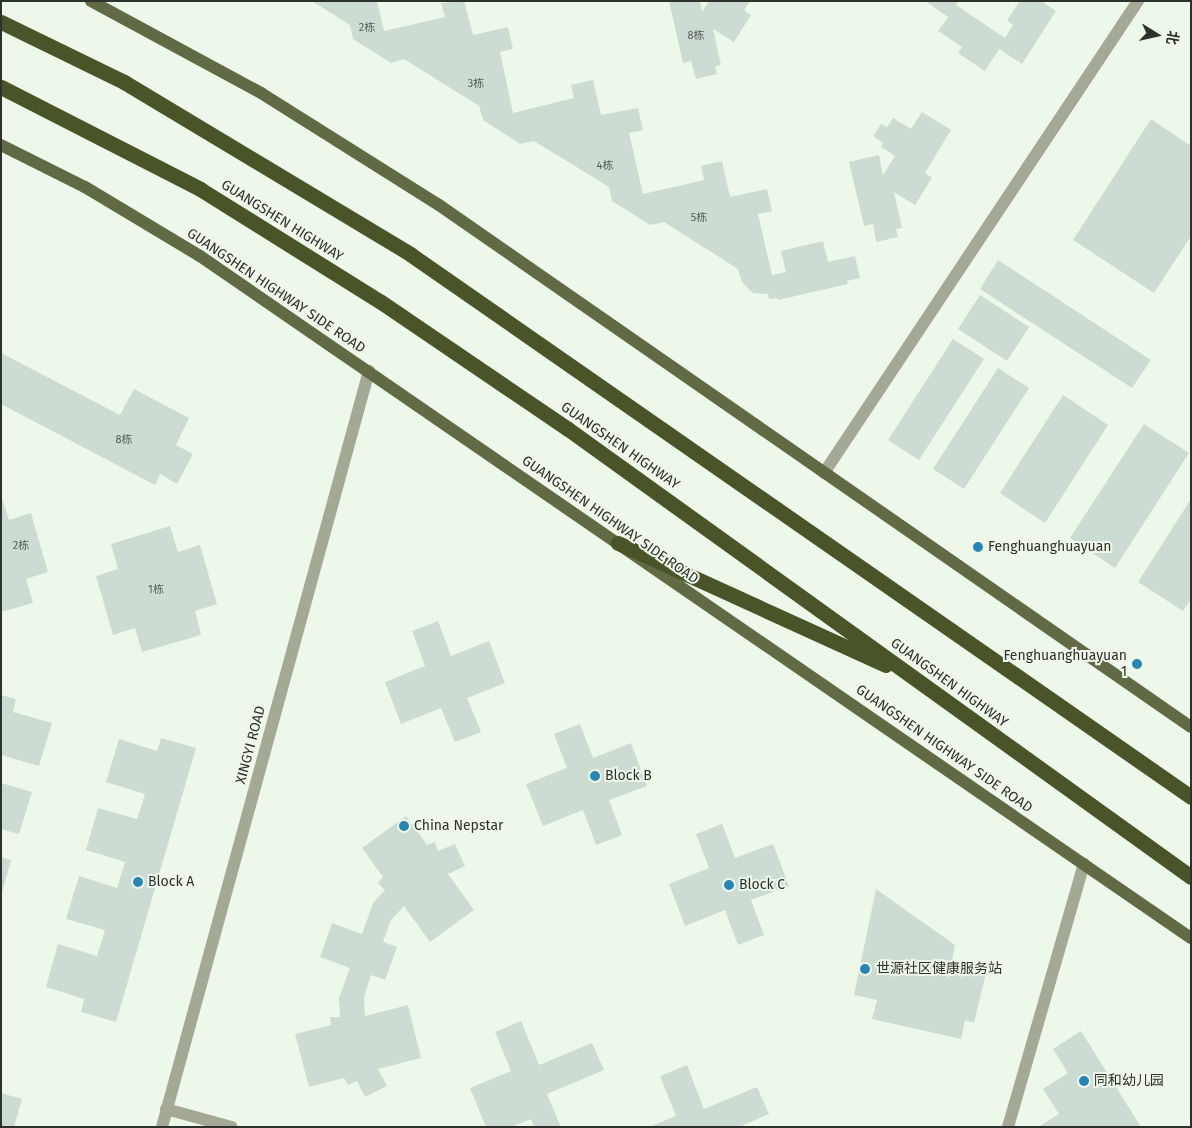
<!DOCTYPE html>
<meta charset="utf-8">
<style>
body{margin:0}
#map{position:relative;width:1192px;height:1128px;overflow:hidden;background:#edf8ea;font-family:"Fira Sans","Noto Sans SC",sans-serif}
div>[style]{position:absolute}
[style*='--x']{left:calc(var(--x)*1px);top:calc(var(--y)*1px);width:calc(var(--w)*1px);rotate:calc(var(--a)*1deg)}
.building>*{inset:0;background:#ccdcd2}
.minor>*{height:12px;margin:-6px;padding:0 6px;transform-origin:6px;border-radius:6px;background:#a3a994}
.major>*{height:12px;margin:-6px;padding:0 6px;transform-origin:6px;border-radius:6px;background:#606b45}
.highway>*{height:15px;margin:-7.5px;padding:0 7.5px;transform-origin:7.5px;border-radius:7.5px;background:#495528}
.dots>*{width:14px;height:14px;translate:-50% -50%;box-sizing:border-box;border:2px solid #edf8ea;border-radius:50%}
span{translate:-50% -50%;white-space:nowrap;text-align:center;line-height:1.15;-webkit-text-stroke:4px #edf8ea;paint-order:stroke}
.number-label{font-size:11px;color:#555c56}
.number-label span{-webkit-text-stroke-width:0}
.street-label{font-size:14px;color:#2d322c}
.poi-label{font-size:14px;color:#2d322c}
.left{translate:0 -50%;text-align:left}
.right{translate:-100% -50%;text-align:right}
.frame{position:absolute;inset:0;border:2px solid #2d322c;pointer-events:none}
.north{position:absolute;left:1132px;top:10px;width:50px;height:50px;-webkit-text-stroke:4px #edf8ea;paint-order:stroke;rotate:100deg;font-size:14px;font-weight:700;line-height:20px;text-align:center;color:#2d322c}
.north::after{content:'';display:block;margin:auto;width:18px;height:22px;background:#2d322c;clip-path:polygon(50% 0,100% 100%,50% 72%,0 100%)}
</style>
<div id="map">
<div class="building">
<div style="clip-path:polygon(312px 1px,377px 1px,384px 31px,445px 17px,441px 3px,464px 1px,473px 35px,508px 27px,513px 49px,500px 52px,513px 113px,574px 98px,571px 85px,593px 80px,601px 115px,638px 108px,643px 130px,629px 133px,643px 194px,704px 180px,701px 166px,722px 161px,730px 197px,767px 189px,772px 211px,758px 214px,772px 275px,786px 272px,781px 251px,823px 241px,828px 262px,855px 256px,860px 278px,847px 281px,848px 284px,778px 300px,777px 298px,769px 299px,768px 294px,753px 293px,742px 282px,738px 269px,664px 222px,650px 225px,612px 201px,609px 187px,534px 141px,520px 144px,483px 120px,479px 106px,404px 59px,391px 63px,353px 39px,350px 25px)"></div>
<div style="clip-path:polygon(669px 1px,700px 1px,702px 12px,709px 1px,750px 1px,744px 10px,751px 15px,734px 42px,713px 29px,721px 65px,715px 66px,717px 74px,696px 79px,691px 61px,683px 63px)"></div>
<div style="clip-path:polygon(925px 1px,958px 1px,956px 5px,1005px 38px,1013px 25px,1007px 20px,1020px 1px,1041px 1px,1056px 11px,1022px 64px,999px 49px,985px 71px,958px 53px,962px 47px,938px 31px,948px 17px)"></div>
<div style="clip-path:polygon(922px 112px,951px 130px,925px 173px,932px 178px,915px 205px,894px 192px,902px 228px,896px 229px,898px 237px,876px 242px,873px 224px,864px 226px,849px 162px,879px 155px,883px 175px,895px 156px,881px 147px,883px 143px,873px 136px,881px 124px,887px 127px,893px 118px,911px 129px)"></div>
<div style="clip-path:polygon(1151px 119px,1191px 146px,1191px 236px,1154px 293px,1073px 240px)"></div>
<div style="clip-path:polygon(998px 260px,1151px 360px,1132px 388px,980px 289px)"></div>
<div style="clip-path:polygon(980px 295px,1029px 327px,1007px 361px,958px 329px)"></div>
<div style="clip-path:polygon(953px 339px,984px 359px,919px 460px,888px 440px)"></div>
<div style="clip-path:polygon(1px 353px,120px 415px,134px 389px,189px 418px,176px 445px,193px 454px,177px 484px,160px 474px,155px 485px,1px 404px)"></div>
<div style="clip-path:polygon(998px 368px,1029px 388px,964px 489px,933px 469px)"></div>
<div style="clip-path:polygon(1063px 395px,1108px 425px,1045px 523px,1000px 493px)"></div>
<div style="clip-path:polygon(1144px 424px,1189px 453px,1115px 568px,1070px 538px)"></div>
<div style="clip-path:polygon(1px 496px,9px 520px,31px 513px,48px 572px,26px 579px,33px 603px,1px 612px)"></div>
<div style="clip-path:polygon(1191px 499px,1191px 599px,1183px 611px,1138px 582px)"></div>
<div style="clip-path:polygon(170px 526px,178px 552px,200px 545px,217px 604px,195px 611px,201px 635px,142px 652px,135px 628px,113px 635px,96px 576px,118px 569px,111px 544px)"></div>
<div style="clip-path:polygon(438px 621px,451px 656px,489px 641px,505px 683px,467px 698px,481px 732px,455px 742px,441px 708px,401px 724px,385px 682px,425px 666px,412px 631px)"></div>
<div style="clip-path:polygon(1px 695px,16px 699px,13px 712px,52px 723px,39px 766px,1px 755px)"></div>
<div style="clip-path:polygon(580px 724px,593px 758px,631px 743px,647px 786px,609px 800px,622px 835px,596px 845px,583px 810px,543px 826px,526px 784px,567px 768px,554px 734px)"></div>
<div style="clip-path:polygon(161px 738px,196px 748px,116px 1022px,81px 1012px,84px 999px,46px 987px,58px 944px,97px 956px,105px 930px,66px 919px,79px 876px,117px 888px,125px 862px,86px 850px,98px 808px,137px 819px,145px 794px,106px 782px,119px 739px,157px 751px)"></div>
<div style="clip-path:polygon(1px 783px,32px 792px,19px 834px,1px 829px)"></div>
<div style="clip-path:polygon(406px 816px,427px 845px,435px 842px,438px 851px,455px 844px,465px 866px,448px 874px,474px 910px,430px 942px,404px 906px,391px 920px,383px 942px,397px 947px,385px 980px,371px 975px,364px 997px,365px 1016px,408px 1005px,421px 1058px,378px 1069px,387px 1086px,365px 1097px,357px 1081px,348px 1085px,344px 1078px,309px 1087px,295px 1034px,331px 1025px,330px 1017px,340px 1017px,339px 998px,350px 968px,320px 957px,332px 923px,362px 934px,373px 903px,385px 890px,378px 883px,383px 877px,362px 848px)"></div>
<div style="clip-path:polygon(722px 824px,735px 858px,773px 844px,789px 886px,751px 900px,764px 935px,738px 945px,725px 910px,685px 926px,669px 884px,709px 868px,696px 834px)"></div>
<div style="clip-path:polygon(1px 857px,11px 860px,2px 893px,1px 893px)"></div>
<div style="clip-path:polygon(876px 889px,955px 945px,952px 961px,987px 969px,974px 1023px,965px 1020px,961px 1039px,872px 1019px,877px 1000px,854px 995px)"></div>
<div style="clip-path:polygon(521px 1021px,539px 1065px,592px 1043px,604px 1070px,547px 1094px,561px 1127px,534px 1127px,531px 1119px,511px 1127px,486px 1127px,470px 1088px,511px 1071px,495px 1032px)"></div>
<div style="clip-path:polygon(1081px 1031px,1141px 1127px,1038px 1127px,1059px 1114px,1043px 1089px,1068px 1073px,1053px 1049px)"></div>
<div style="clip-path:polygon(687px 1065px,704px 1109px,757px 1087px,769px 1114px,739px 1127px,649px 1127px,676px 1116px,660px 1076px)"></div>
<div style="clip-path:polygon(1px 1093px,22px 1099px,14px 1127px,1px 1127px)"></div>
</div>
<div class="minor">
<div style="--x:824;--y:473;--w:567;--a:-56.37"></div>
<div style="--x:166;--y:1109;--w:68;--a:15.3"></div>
<div style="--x:162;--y:1127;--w:784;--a:-74.69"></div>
<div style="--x:1008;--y:1127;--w:274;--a:-73.9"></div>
</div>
<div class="major">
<div style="--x:91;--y:1;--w:193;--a:28.4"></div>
<div style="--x:261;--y:93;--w:210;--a:32.2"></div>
<div style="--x:439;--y:205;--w:915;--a:34.77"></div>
<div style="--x:1;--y:145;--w:94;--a:26.6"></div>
<div style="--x:85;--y:187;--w:134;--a:31"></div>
<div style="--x:200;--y:256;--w:1203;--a:34.54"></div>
</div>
<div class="highway">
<div style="--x:1;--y:22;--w:137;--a:26"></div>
<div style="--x:124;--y:82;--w:334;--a:31"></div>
<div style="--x:410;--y:254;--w:951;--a:34.81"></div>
<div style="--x:1;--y:87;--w:224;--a:27.1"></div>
<div style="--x:200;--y:189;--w:213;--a:32"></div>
<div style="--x:381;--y:302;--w:226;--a:34.2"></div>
<div style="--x:568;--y:429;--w:767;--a:35.72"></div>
<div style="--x:618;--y:543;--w:294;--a:24.5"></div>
</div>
<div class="dots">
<div style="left:978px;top:547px;background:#2985b2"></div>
<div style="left:1137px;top:664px;background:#2985b2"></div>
<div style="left:595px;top:776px;background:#2985b2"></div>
<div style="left:404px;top:826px;background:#2985b2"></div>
<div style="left:138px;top:882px;background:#2985b2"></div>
<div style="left:729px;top:885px;background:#2985b2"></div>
<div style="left:865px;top:969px;background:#2985b2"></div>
<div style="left:1084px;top:1081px;background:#2985b2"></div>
</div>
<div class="number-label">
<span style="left:367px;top:28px">2栋</span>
<span style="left:696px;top:36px">8栋</span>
<span style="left:476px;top:84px">3栋</span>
<span style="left:605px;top:166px">4栋</span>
<span style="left:699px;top:218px">5栋</span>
<span style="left:124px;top:440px">8栋</span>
<span style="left:21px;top:546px">2栋</span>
<span style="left:156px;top:590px">1栋</span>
</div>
<div class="street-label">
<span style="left:282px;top:221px;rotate:32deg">GUANGSHEN HIGHWAY</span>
<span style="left:276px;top:291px;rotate:34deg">GUANGSHEN HIGHWAY SIDE ROAD</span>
<span style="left:620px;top:446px;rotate:35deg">GUANGSHEN HIGHWAY</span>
<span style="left:610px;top:520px;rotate:35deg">GUANGSHEN HIGHWAY SIDE ROAD</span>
<span style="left:949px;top:683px;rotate:36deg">GUANGSHEN HIGHWAY</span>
<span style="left:251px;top:745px;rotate:-75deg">XINGYI ROAD</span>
<span style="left:944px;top:749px;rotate:35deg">GUANGSHEN HIGHWAY SIDE ROAD</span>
</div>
<div class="poi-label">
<span class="left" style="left:988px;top:547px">Fenghuanghuayuan</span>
<span class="right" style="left:1127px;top:664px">Fenghuanghuayuan<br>1</span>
<span class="left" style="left:605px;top:776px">Block B</span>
<span class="left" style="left:414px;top:826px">China Nepstar</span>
<span class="left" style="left:148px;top:882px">Block A</span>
<span class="left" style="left:739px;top:885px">Block C</span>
<span class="left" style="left:876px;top:969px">世源社区健康服务站</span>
<span class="left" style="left:1094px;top:1081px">同和幼儿园</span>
</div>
<div class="frame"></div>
<div class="north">北</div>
</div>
